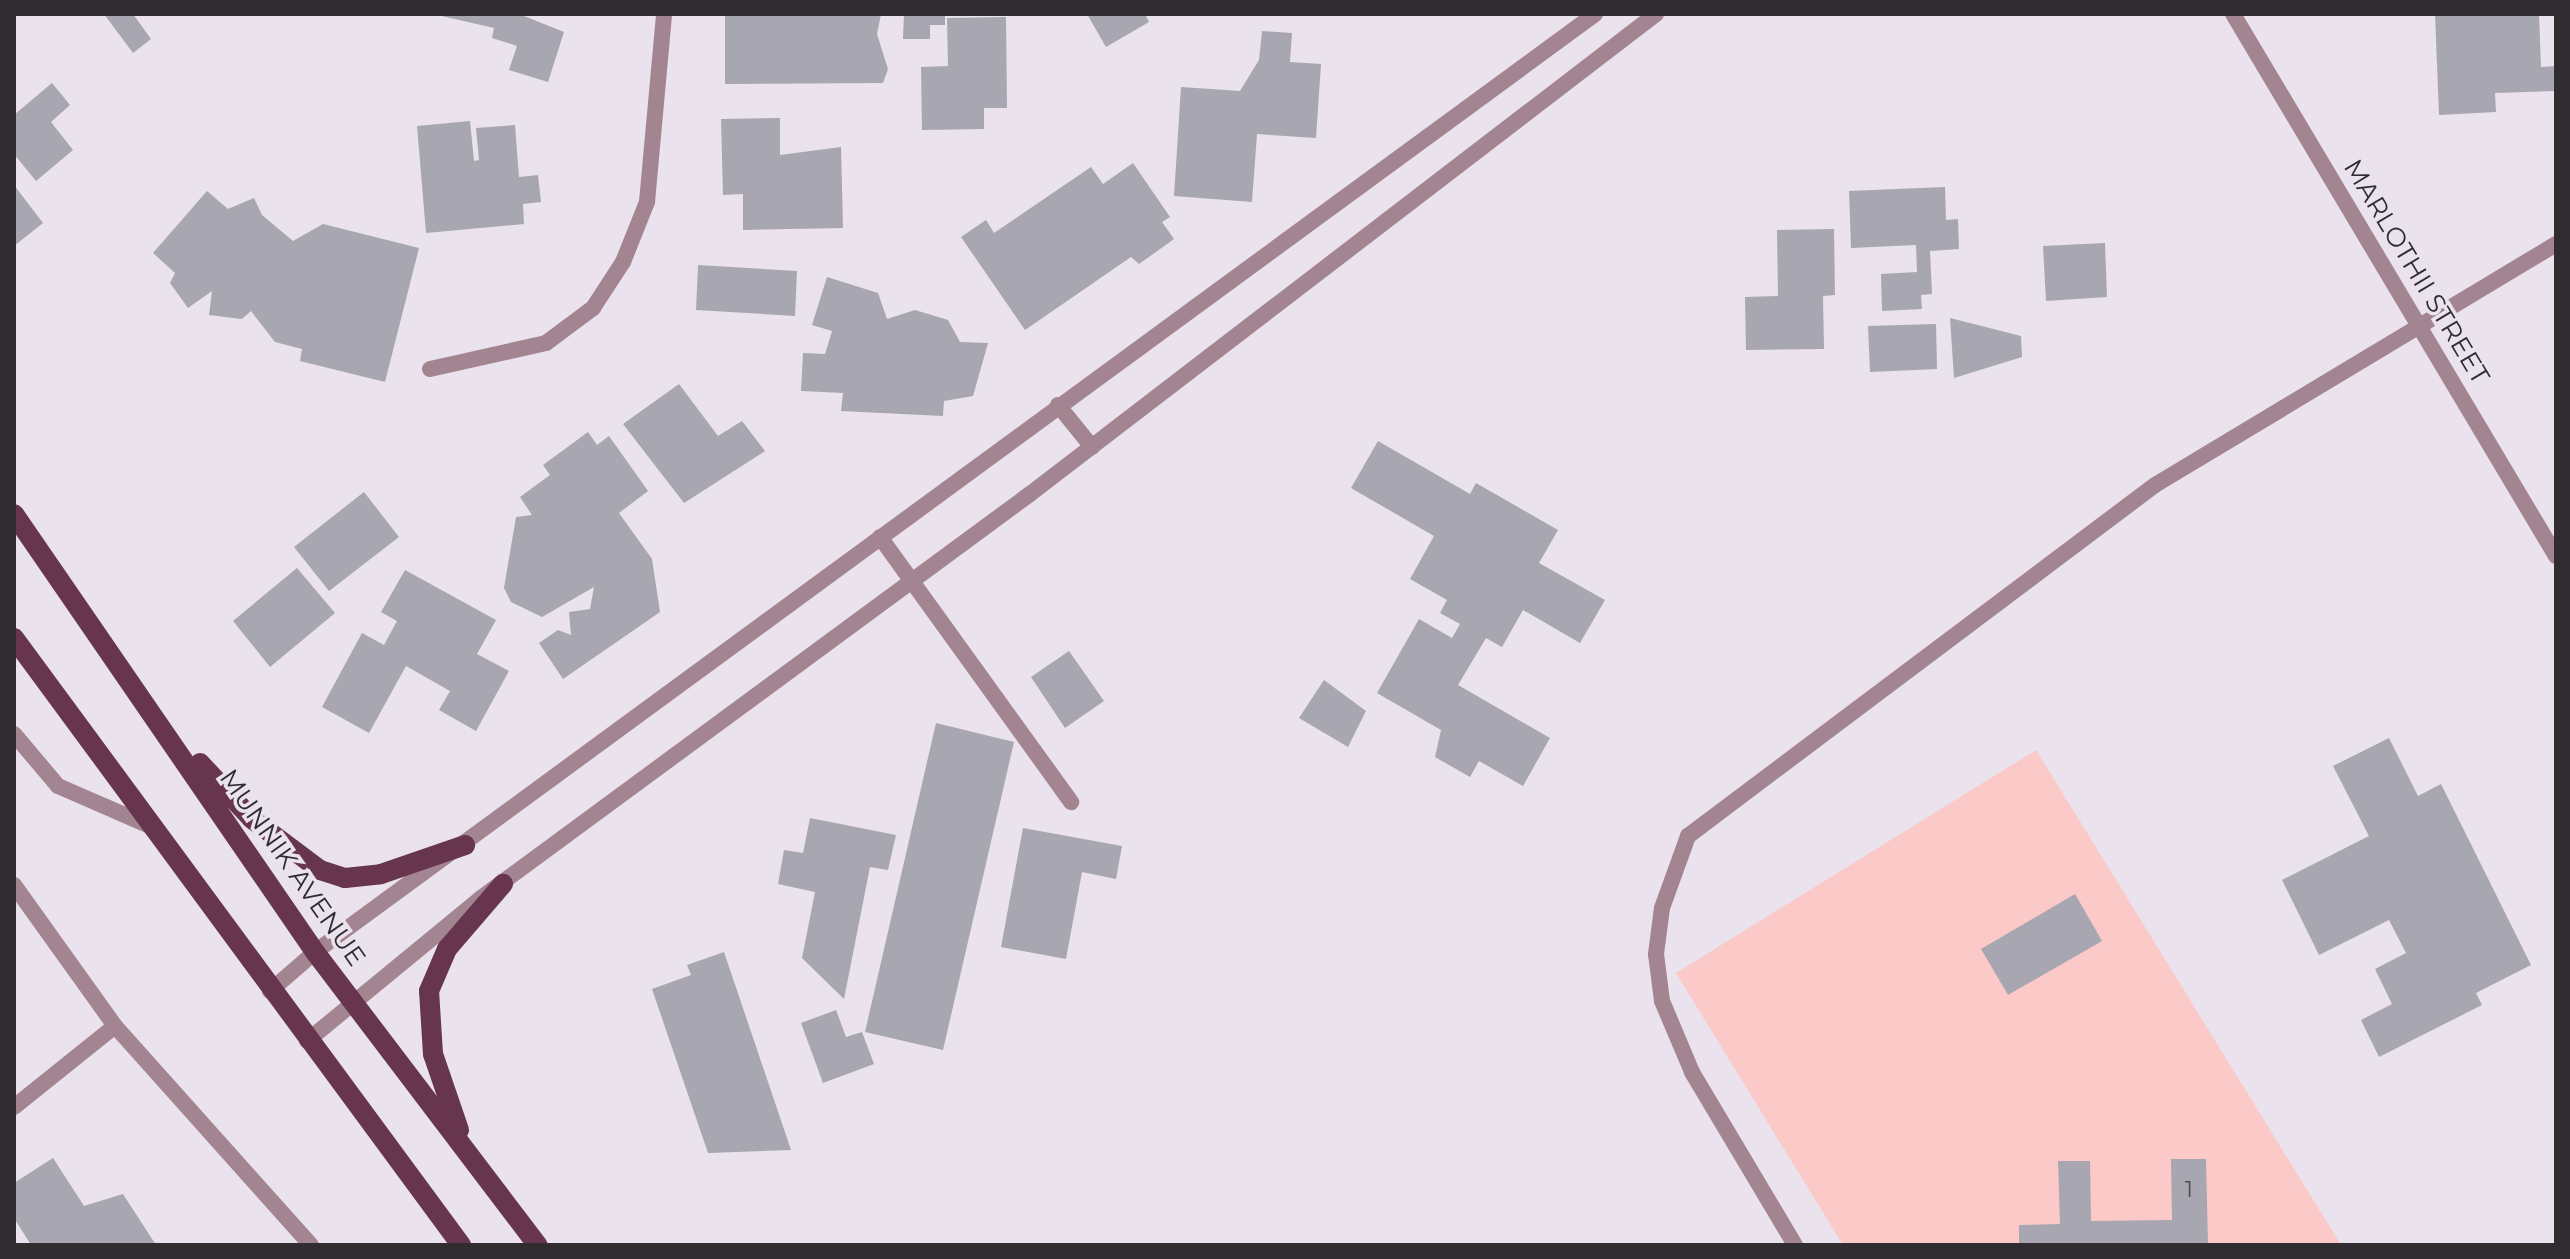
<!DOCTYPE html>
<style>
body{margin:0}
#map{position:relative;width:2570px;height:1259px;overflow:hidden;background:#eae2ec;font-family:Montserrat,sans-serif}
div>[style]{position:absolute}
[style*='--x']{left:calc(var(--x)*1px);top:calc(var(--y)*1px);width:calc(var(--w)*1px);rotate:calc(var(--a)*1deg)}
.green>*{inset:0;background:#fbc9c8}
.building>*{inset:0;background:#a7a6b1}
.lane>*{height:16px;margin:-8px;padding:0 8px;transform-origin:8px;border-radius:8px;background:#a38591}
.street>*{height:16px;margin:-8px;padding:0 8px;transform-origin:8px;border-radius:8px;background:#a38591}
.primary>*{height:20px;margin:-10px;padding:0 10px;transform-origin:10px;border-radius:10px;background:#67364e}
span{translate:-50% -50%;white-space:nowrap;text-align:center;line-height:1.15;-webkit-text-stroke:7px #eae2ec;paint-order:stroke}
.number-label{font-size:22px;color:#4e4a50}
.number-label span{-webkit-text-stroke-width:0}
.street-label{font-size:26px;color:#302c30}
.frame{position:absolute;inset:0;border:16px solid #302c30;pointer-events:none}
</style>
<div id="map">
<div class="green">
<div style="clip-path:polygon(2036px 750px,2341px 1245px,1843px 1245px,1676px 973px)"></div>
</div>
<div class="building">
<div style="clip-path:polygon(104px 14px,133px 14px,151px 39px,133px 53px)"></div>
<div style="clip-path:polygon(433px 14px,519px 14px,564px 32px,548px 82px,509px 70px,517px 46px,492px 38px,494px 28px)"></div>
<div style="clip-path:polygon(725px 14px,881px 14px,877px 34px,888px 69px,883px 83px,725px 84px)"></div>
<div style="clip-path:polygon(904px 14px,945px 14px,945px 25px,930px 25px,930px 39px,903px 39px)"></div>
<div style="clip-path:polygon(1087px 14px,1145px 14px,1149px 22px,1106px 47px)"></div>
<div style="clip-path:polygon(2435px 14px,2539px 14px,2541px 67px,2556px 66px,2556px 91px,2495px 93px,2496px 112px,2439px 115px)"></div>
<div style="clip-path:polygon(1006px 17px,1007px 108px,984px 108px,984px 129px,922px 130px,921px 67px,948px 66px,947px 18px)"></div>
<div style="clip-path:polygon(1262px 31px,1292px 33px,1290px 62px,1321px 64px,1316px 138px,1257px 134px,1252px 202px,1174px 196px,1181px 87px,1240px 91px,1259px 60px)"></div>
<div style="clip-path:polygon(52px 83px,70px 105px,51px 122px,73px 150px,36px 181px,14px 154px,14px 115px)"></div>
<div style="clip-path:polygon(780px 118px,780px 155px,841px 147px,843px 228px,743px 230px,743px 194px,723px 195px,721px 119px)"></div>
<div style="clip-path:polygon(470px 121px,474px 161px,479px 160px,476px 128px,515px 125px,519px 177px,538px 175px,541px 202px,523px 204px,524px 224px,426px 233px,417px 126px)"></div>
<div style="clip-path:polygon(1133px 163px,1170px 217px,1162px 222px,1174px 239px,1139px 264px,1131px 257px,1025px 330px,961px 237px,986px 220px,994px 233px,1091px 167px,1103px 184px)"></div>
<div style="clip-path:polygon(14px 185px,43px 223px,14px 246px)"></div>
<div style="clip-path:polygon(1945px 187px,1946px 220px,1958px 219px,1959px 249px,1930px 251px,1932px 294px,1921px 295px,1922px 309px,1882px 311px,1881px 274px,1917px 272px,1916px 245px,1851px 248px,1849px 191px)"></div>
<div style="clip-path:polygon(207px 191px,228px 209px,254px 198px,262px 215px,293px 241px,323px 224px,419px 248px,385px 382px,300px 361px,302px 349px,275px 342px,251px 311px,242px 319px,209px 315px,212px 291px,188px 308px,170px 283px,175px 273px,153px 253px)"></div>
<div style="clip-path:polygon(1834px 229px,1835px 295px,1823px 296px,1824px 349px,1746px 350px,1745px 297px,1778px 296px,1777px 230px)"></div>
<div style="clip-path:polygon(2105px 243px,2107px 297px,2046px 301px,2043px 246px)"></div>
<div style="clip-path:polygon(698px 265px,797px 271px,795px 316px,696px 310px)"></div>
<div style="clip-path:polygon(827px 277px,878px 293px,887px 319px,915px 310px,948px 320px,960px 342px,988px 343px,973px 396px,944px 401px,943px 416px,841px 411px,843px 393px,801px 391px,803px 353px,825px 354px,832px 331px,812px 325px)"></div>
<div style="clip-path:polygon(1950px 318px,2021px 336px,2022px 357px,1954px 378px)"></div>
<div style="clip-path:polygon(1936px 324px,1937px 369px,1870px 372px,1868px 326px)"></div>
<div style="clip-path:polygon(679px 384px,718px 436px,742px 421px,765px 451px,684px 503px,623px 424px)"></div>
<div style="clip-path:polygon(588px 432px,597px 445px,609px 436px,648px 491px,619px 513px,652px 559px,660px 612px,563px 679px,539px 643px,558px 630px,571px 635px,569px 612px,590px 609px,594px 587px,542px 617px,511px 602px,504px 588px,516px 517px,532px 515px,520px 497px,550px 475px,543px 465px)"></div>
<div style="clip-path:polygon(1378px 441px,1470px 494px,1476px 483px,1558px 530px,1539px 563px,1605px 600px,1580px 643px,1523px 610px,1502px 647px,1486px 638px,1458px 685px,1550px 738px,1523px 786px,1479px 761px,1470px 777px,1435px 757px,1441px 730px,1377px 693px,1419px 619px,1452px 638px,1460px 624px,1440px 613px,1447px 600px,1410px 579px,1434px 536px,1351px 488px)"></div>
<div style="clip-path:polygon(364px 492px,399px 537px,329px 591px,294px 547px)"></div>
<div style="clip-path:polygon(297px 568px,335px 613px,270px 667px,233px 621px)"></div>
<div style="clip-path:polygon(405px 570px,496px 620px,477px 654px,509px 671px,476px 731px,439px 710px,450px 691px,406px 666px,369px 733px,322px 707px,362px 633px,384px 645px,397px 621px,381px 612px)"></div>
<div style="clip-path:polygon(1069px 651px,1104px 701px,1065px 728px,1031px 677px)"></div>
<div style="clip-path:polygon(1324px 680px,1366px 711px,1348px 747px,1299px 718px)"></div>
<div style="clip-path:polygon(936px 723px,1014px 742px,943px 1050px,865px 1032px)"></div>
<div style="clip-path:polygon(2389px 738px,2418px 796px,2441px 784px,2531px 965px,2476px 993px,2482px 1005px,2379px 1057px,2361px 1020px,2392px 1004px,2375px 969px,2406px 953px,2389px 920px,2319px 955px,2282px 880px,2369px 836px,2333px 766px)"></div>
<div style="clip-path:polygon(810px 818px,896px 835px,888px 870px,870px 867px,844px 999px,802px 958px,815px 892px,778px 884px,784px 850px,803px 853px)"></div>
<div style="clip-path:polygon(1023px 828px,1122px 846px,1116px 879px,1082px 872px,1066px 959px,1001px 947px)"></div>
<div style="clip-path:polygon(2075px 894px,2102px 941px,2008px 995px,1981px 949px)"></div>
<div style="clip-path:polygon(724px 952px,791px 1150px,708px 1153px,652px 989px,691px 975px,687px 965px)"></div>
<div style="clip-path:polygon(836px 1010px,846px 1037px,862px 1032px,874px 1064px,823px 1083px,801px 1023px)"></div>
<div style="clip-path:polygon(53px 1158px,84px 1206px,123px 1194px,156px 1245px,31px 1245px,14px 1218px,14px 1183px)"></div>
<div style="clip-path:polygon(2171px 1159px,2206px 1159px,2208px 1245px,2019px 1245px,2019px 1225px,2060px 1224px,2058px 1161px,2090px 1161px,2091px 1221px,2172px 1220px)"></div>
</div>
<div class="lane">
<div style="--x:880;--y:537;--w:327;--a:54.2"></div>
<div style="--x:14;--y:734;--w:68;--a:49.8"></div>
<div style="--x:58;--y:786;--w:100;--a:23.5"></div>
</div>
<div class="street">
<div style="--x:2233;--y:14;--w:631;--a:59.21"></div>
<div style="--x:430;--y:369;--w:119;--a:-12.6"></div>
<div style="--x:546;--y:343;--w:59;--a:-36.7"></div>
<div style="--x:593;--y:308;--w:55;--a:-56.9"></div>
<div style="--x:623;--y:262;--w:65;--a:-68.2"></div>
<div style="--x:647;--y:202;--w:189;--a:-84.8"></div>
<div style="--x:1058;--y:405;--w:54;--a:51"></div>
<div style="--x:14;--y:885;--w:173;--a:54.4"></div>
<div style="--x:115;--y:1026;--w:294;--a:48.2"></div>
<div style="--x:270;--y:991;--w:60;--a:-40.9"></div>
<div style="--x:315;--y:952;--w:1587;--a:-36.23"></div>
<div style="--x:307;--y:1041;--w:225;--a:-39.4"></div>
<div style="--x:481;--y:898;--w:682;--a:-36.35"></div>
<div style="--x:1030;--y:494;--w:789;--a:-37.48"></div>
<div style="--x:14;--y:1107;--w:129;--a:-38.7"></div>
<div style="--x:1795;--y:1245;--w:201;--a:-120.8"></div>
<div style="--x:1692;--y:1072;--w:77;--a:-112.9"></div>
<div style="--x:1662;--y:1001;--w:47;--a:-97.3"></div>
<div style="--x:1656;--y:954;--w:46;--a:-82.6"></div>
<div style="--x:1662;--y:908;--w:77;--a:-70.1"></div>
<div style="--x:1688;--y:836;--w:584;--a:-36.93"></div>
<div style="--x:2155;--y:485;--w:468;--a:-31"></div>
</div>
<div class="primary">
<div style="--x:14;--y:514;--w:531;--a:55.5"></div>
<div style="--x:315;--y:952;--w:368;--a:52.8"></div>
<div style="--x:14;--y:638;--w:754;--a:53.63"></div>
<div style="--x:200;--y:763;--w:76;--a:47.1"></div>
<div style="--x:252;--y:819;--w:85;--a:36.9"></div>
<div style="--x:320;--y:870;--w:26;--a:18"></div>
<div style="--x:345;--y:878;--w:36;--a:-6"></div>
<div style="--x:381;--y:874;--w:89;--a:-19"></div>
<div style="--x:459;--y:1130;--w:80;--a:-108.9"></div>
<div style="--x:433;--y:1054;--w:63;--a:-93.6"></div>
<div style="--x:429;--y:991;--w:46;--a:-66.8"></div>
<div style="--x:447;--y:949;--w:86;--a:-49.3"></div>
</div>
<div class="number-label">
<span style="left:2189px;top:1190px">1</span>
</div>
<div class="street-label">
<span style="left:2416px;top:272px;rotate:59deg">MARLOTHII STREET</span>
<span style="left:292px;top:868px;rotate:55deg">MUNNIK AVENUE</span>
</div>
<div class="frame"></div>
</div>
